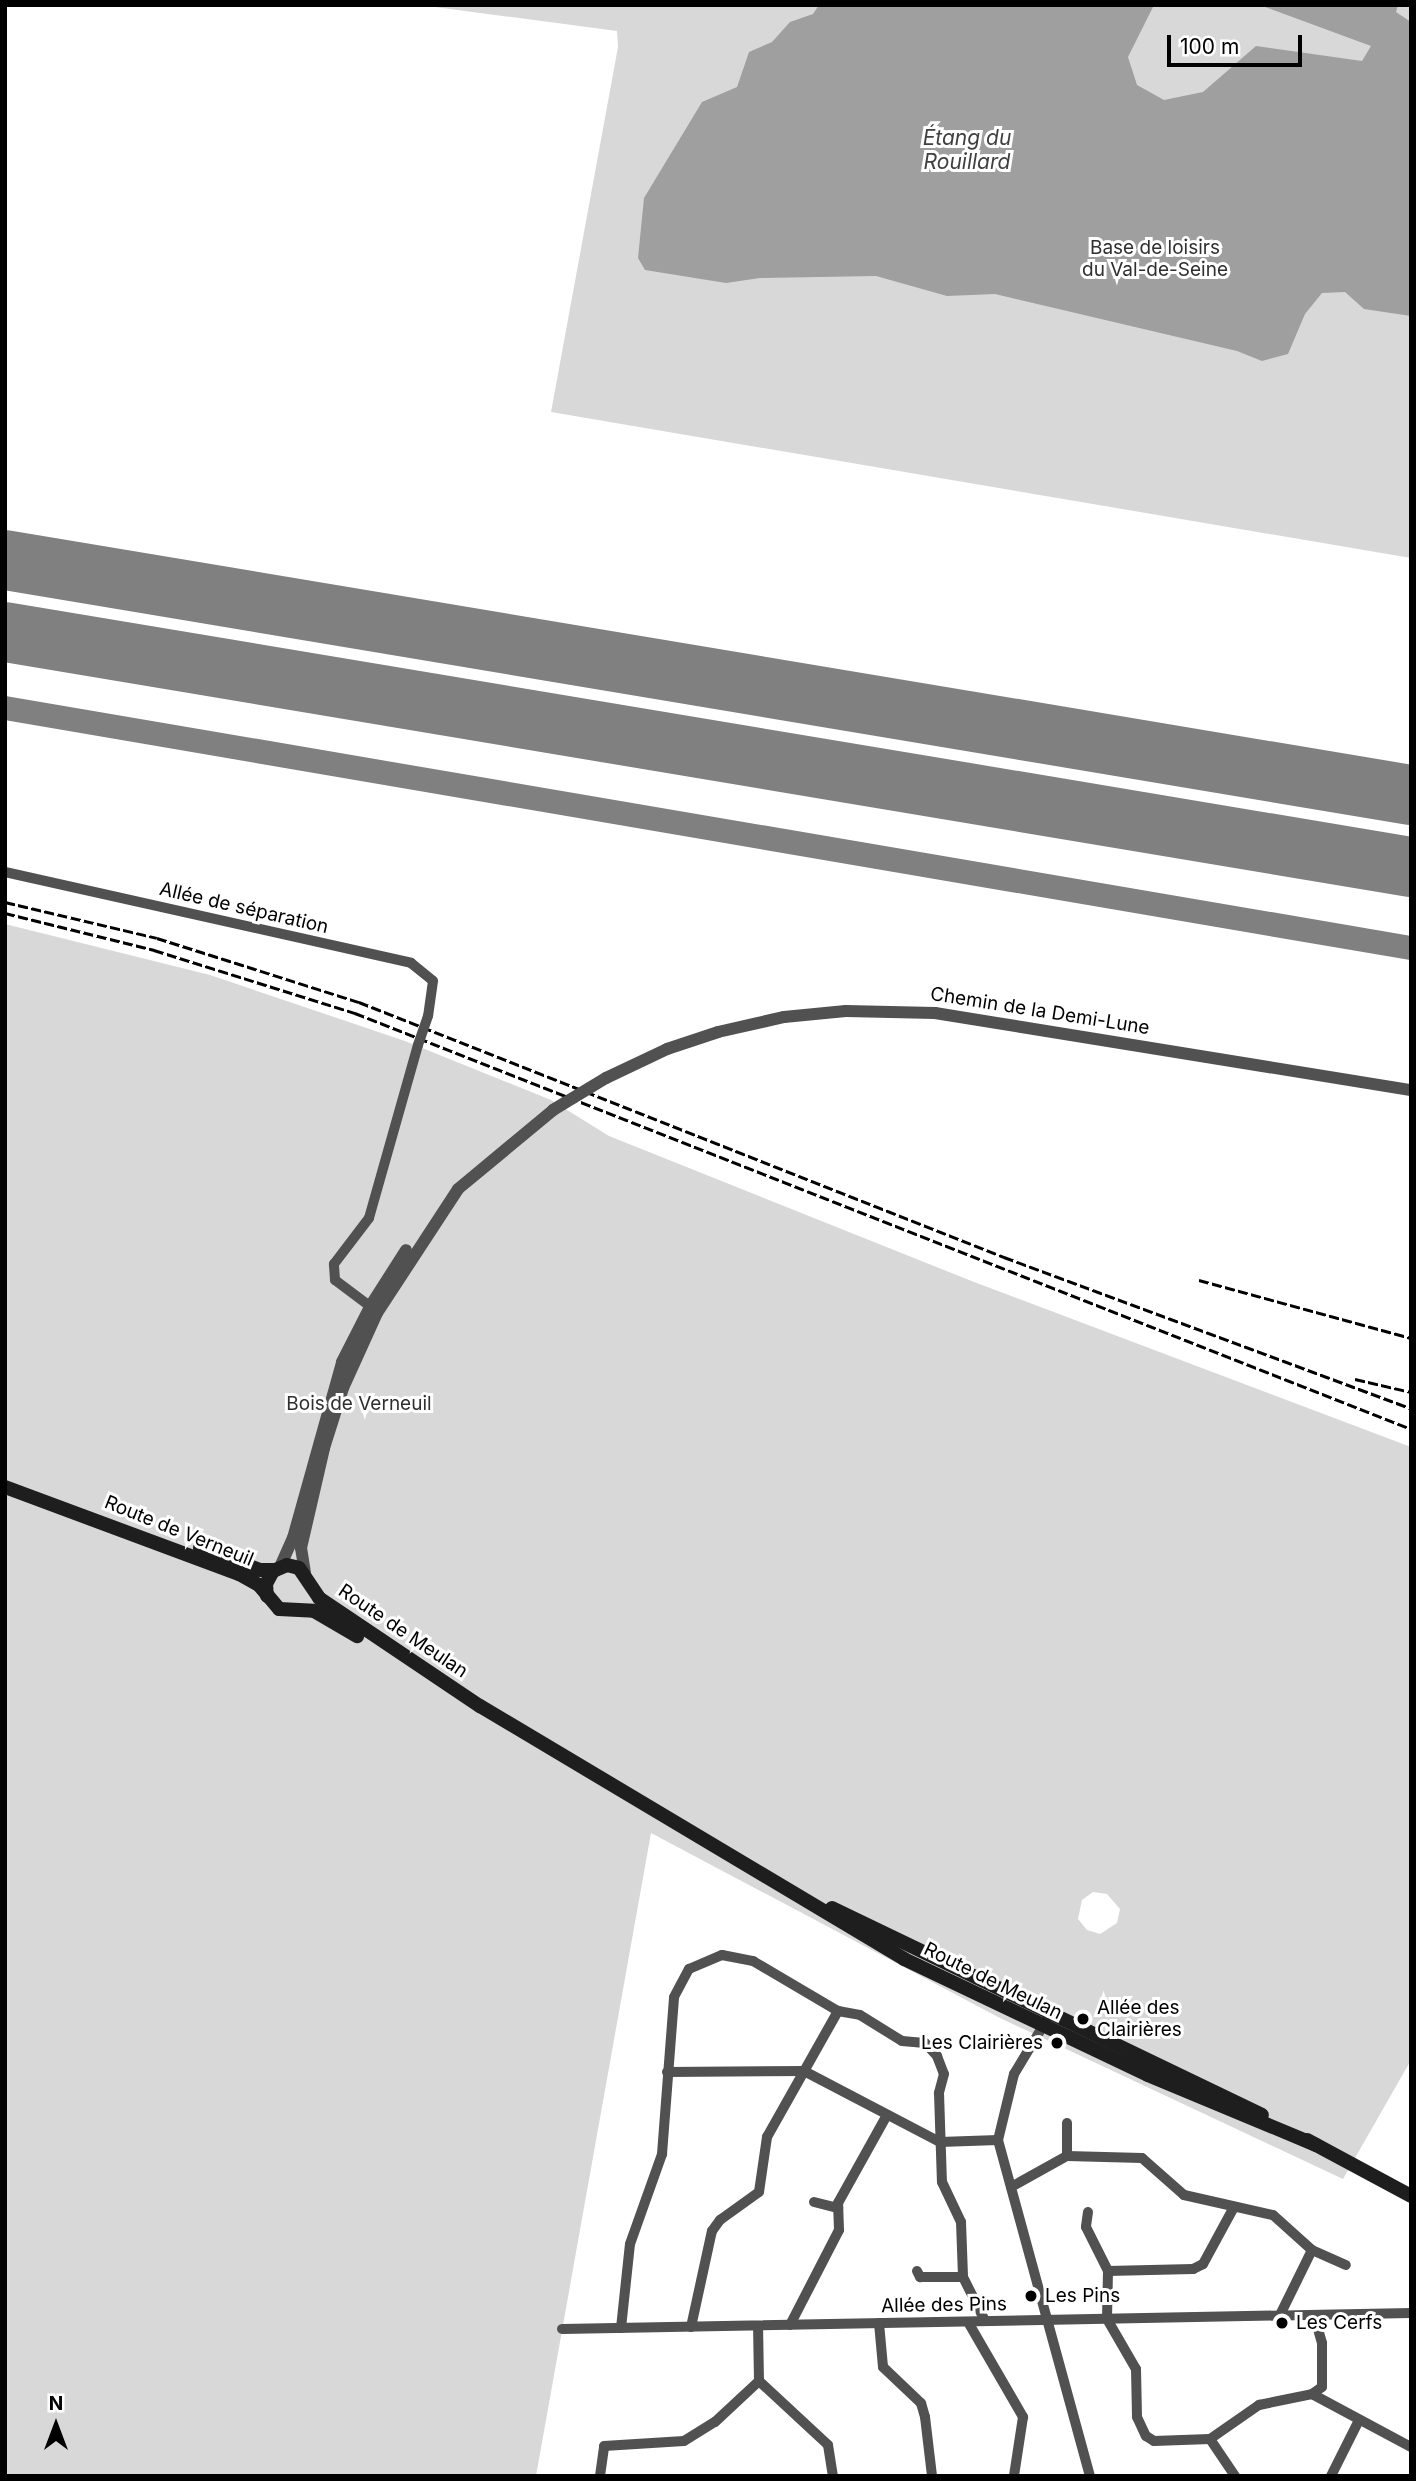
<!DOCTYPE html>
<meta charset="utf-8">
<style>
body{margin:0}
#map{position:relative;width:1416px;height:2481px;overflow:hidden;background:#fff;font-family:Inter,sans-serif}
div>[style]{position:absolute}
.green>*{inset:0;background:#d8d8d8}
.water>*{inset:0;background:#9f9f9f}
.taxiway>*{height:24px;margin:-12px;padding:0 12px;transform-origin:12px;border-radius:12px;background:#808080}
.runway>*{height:60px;margin:-30px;padding:0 30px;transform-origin:30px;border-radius:30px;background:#808080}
.minor>*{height:10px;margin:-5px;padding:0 5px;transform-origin:5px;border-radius:5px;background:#515151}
.tertiary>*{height:12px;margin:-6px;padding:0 6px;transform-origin:6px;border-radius:6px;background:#515151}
.secondary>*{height:14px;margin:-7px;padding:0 7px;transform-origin:7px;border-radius:7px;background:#1e1e1e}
.rail>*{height:2.5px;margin-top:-1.25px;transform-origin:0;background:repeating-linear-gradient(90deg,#000 0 10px,transparent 0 13.5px)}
.minor-bridge>*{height:10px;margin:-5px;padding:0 5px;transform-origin:5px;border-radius:5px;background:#515151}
.tertiary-bridge>*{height:12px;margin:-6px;padding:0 6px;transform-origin:6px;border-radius:6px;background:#515151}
.dots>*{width:19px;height:19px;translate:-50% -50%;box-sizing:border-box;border:4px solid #fff;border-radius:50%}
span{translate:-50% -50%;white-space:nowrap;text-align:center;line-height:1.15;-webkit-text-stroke:6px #fff;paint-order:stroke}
.park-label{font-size:19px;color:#2f2f2f}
.street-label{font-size:19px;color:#000}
.poi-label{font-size:19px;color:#000}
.left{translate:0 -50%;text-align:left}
.right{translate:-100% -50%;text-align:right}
.water-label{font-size:21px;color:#404040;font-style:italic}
.frame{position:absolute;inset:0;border:7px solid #000;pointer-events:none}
.north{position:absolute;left:21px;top:2390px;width:70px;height:70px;-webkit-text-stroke:5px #fff;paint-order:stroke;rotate:0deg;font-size:19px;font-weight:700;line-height:28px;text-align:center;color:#000}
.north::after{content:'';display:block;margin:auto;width:24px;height:32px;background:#000;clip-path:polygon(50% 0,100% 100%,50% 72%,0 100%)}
.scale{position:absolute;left:1167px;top:35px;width:135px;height:32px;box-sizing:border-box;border:4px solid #000;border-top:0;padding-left:9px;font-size:21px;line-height:24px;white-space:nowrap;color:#000;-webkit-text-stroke:5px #fff;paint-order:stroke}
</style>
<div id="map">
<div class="green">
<div style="clip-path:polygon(420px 5px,1411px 5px,1411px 558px,551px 412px,618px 47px,617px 31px)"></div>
<div style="clip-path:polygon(evenodd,5px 924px,210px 975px,405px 1041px,551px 1100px,609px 1136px,974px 1282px,1411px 1447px,1411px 2060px,1343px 2179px,998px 2017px,651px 1833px,536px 2476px,5px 2476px,5px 924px,1093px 1892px,1107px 1894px,1120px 1909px,1117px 1923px,1100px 1934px,1087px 1930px,1078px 1919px,1082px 1900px,1093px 1892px)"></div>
</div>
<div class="water">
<div style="clip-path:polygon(819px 5px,1154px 5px,1128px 57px,1137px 85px,1164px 100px,1203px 92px,1256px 46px,1362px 61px,1371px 46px,1260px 5px,1398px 5px,1396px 12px,1411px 22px,1411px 316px,1364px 309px,1345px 292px,1322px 293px,1305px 314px,1288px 354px,1262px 361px,1237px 351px,995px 294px,947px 296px,876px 276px,760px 278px,726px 283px,645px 270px,638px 258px,644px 198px,702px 102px,737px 87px,749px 52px,772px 42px,790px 22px,813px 14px)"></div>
</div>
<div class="taxiway">
<div style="left:5px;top:708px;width:1426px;rotate:9.69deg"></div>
</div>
<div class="runway">
<div style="left:5px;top:560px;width:1426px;rotate:9.49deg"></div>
<div style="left:5px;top:632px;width:1426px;rotate:9.49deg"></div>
</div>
<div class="minor">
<div style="left:5px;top:872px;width:416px;rotate:12.6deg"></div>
<div style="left:411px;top:963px;width:28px;rotate:39deg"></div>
<div style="left:433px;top:981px;width:35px;rotate:98deg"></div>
<div style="left:375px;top:1310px;width:50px;rotate:-143.1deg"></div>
<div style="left:335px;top:1280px;width:16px;rotate:-94deg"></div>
<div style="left:334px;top:1264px;width:58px;rotate:-52.7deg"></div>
<div style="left:369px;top:1218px;width:180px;rotate:-74.2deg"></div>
<div style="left:1046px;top:2021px;width:62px;rotate:121.1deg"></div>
<div style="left:1014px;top:2074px;width:68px;rotate:103.6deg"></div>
<div style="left:998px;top:2140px;width:348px;rotate:74.7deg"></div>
<div style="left:667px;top:2072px;width:137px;rotate:-0.4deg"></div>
<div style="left:804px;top:2071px;width:153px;rotate:27.6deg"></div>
<div style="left:940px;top:2142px;width:58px;rotate:-2deg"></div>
<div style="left:1067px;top:2123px;width:33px;rotate:90deg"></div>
<div style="left:1011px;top:2187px;width:64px;rotate:-29deg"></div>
<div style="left:1067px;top:2156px;width:75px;rotate:1.5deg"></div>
<div style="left:1142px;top:2158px;width:56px;rotate:41.4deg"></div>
<div style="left:1184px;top:2195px;width:91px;rotate:12.7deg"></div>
<div style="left:1273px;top:2215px;width:52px;rotate:41.9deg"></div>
<div style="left:1312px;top:2250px;width:37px;rotate:24deg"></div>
<div style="left:814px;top:2202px;width:25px;rotate:14deg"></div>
<div style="left:1234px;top:2207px;width:65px;rotate:118.5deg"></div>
<div style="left:1203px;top:2264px;width:11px;rotate:153deg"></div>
<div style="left:1193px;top:2269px;width:85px;rotate:178.7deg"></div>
<div style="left:1108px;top:2271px;width:48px;rotate:91.2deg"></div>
<div style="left:1107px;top:2319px;width:58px;rotate:59.9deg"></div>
<div style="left:1136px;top:2369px;width:48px;rotate:88.8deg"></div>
<div style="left:1137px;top:2417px;width:21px;rotate:65deg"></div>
<div style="left:1146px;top:2436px;width:9px;rotate:32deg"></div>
<div style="left:1154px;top:2441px;width:56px;rotate:-2deg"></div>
<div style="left:1210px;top:2439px;width:60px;rotate:-34.8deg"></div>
<div style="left:1259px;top:2405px;width:54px;rotate:-11.7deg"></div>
<div style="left:1312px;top:2394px;width:12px;rotate:-35deg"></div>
<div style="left:1322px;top:2387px;width:44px;rotate:-90deg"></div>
<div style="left:1322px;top:2343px;width:29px;rotate:-106deg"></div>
<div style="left:1088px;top:2212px;width:15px;rotate:98deg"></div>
<div style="left:1086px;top:2227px;width:49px;rotate:63.4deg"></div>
<div style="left:917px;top:2271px;width:7px;rotate:63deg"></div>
<div style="left:920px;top:2277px;width:43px"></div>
<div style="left:1280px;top:2315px;width:72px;rotate:-63.8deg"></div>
<div style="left:968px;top:2322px;width:110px;rotate:59.9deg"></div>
<div style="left:1023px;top:2417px;width:60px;rotate:98.7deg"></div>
<div style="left:879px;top:2323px;width:44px;rotate:84.8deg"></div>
<div style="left:883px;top:2367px;width:52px;rotate:43.5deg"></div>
<div style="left:921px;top:2403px;width:15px;rotate:74deg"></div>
<div style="left:925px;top:2417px;width:59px;rotate:83.2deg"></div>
<div style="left:790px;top:2325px;width:107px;rotate:-62.7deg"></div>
<div style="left:839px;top:2230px;width:27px;rotate:-92deg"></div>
<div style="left:838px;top:2203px;width:101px;rotate:-60.9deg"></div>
<div style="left:691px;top:2327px;width:98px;rotate:-77.7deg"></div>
<div style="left:712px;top:2231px;width:14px;rotate:-54deg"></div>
<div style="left:720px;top:2220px;width:48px;rotate:-35.7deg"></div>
<div style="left:759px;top:2192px;width:56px;rotate:-81.7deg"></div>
<div style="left:767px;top:2137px;width:145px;rotate:-60.6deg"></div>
<div style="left:621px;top:2328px;width:84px;rotate:-83.9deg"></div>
<div style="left:630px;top:2244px;width:96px;rotate:-70.4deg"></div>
<div style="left:662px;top:2154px;width:157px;rotate:-85.6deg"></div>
<div style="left:674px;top:1997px;width:32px;rotate:-62deg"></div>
<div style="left:689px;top:1969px;width:36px;rotate:-23deg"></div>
<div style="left:722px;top:1955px;width:32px;rotate:11deg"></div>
<div style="left:753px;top:1961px;width:99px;rotate:30.5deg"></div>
<div style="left:838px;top:2011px;width:22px;rotate:10deg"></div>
<div style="left:860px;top:2015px;width:49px;rotate:31.8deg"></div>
<div style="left:902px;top:2041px;width:23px;rotate:5deg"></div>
<div style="left:925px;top:2043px;width:18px;rotate:47deg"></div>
<div style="left:937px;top:2056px;width:19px;rotate:69deg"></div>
<div style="left:944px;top:2074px;width:20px;rotate:105deg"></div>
<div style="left:939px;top:2093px;width:89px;rotate:88.1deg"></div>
<div style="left:942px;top:2182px;width:44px;rotate:64.6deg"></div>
<div style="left:961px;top:2222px;width:55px;rotate:87.9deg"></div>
<div style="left:963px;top:2277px;width:49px;rotate:63.4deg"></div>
<div style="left:562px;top:2329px;width:849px;rotate:-1.08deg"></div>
<div style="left:759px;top:2381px;width:94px;rotate:42.8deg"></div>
<div style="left:828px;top:2445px;width:31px;rotate:81deg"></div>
<div style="left:1312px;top:2394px;width:112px;rotate:28.2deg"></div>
<div style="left:1210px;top:2439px;width:45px;rotate:56deg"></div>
<div style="left:600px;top:2476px;width:30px;rotate:-82deg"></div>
<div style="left:604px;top:2446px;width:80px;rotate:-3.6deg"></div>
<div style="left:684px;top:2441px;width:36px;rotate:-32deg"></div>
<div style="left:715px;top:2422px;width:60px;rotate:-43deg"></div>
<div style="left:759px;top:2381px;width:55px;rotate:-91deg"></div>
<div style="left:1331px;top:2476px;width:63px;rotate:-63.4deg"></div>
</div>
<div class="tertiary">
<div style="left:606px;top:1078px;width:68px;rotate:-25.4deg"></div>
<div style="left:667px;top:1049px;width:54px;rotate:-18.4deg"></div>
<div style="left:718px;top:1032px;width:68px;rotate:-12.8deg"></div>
<div style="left:784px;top:1017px;width:62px;rotate:-5.5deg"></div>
<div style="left:846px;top:1011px;width:89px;rotate:1.3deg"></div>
<div style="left:935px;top:1013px;width:482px;rotate:9.2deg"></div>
<div style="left:280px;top:1567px;width:32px;rotate:-66deg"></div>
<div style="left:293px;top:1538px;width:183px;rotate:-74.4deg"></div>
<div style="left:342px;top:1362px;width:64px;rotate:-63deg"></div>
<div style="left:371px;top:1305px;width:65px;rotate:-57.5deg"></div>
<div style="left:305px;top:1573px;width:25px;rotate:-99deg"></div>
<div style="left:301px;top:1548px;width:103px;rotate:-77deg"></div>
<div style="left:324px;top:1448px;width:63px;rotate:-72.4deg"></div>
<div style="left:343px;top:1388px;width:82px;rotate:-65.6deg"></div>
<div style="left:377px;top:1313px;width:148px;rotate:-56.8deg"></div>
<div style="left:458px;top:1189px;width:124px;rotate:-39.7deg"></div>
</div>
<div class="secondary">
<div style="left:5px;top:1487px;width:250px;rotate:20.4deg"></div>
<div style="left:239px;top:1574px;width:23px;rotate:29deg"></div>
<div style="left:259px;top:1585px;width:31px;rotate:50deg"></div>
<div style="left:279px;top:1609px;width:35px;rotate:3deg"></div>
<div style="left:314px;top:1611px;width:50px;rotate:30.2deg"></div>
<div style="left:200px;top:1548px;width:64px;rotate:20.1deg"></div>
<div style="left:260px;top:1570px;width:15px"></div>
<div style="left:267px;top:1596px;width:12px;rotate:-95deg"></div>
<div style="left:266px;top:1584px;width:15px;rotate:-62deg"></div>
<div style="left:273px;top:1571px;width:15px;rotate:-23deg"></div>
<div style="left:287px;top:1565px;width:12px;rotate:14deg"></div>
<div style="left:299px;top:1568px;width:36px;rotate:56deg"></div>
<div style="left:319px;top:1598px;width:194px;rotate:33.9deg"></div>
<div style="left:480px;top:1706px;width:494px;rotate:30.8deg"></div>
<div style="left:904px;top:1959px;width:270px;rotate:25.4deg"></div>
<div style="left:1148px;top:2075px;width:182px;rotate:22.6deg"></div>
<div style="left:832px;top:1908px;width:477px;rotate:25.7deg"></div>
<div style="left:1307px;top:2140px;width:118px;rotate:28.3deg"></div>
</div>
<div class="rail">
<div style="left:5px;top:902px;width:156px;rotate:13.3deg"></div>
<div style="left:157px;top:938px;width:212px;rotate:17.6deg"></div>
<div style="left:359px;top:1002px;width:694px;rotate:21.57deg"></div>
<div style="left:1004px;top:1257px;width:434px;rotate:20.4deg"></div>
<div style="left:5px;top:913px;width:154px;rotate:13.9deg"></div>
<div style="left:154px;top:950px;width:211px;rotate:17.4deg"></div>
<div style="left:355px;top:1013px;width:1135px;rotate:21.5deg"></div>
<div style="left:1199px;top:1280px;width:220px;rotate:15.3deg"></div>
<div style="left:1355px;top:1379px;width:57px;rotate:13.1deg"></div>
</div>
<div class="minor-bridge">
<div style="left:418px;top:1045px;width:31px;rotate:-71deg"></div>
</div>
<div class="tertiary-bridge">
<div style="left:553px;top:1110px;width:62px;rotate:-31.1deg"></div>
</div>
<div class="dots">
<div style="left:1083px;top:2019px;background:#000"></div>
<div style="left:1057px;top:2043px;background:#000"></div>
<div style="left:1031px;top:2296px;background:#000"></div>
<div style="left:1282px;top:2323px;background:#000"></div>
</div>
<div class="park-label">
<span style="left:1155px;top:259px">Base de loisirs<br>du Val-de-Seine</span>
<span style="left:359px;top:1404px">Bois de Verneuil</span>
</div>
<div class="street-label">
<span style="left:244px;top:908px;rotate:13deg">Allée de séparation</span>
<span style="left:1040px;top:1011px;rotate:9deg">Chemin de la Demi-Lune</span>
<span style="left:179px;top:1531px;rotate:22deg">Route de Verneuil</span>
<span style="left:403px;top:1631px;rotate:34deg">Route de Meulan</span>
<span style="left:993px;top:1981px;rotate:26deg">Route de Meulan</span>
<span style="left:944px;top:2305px;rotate:-1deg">Allée des Pins</span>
</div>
<div class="poi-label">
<span class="left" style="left:1097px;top:2019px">Allée des<br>Clairières</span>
<span class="right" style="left:1043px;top:2043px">Les Clairières</span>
<span class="left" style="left:1045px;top:2296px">Les Pins</span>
<span class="left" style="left:1296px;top:2323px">Les Cerfs</span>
</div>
<div class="water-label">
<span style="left:967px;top:150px">Étang du<br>Rouillard</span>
</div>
<div class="frame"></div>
<div class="north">N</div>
<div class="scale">100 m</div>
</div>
